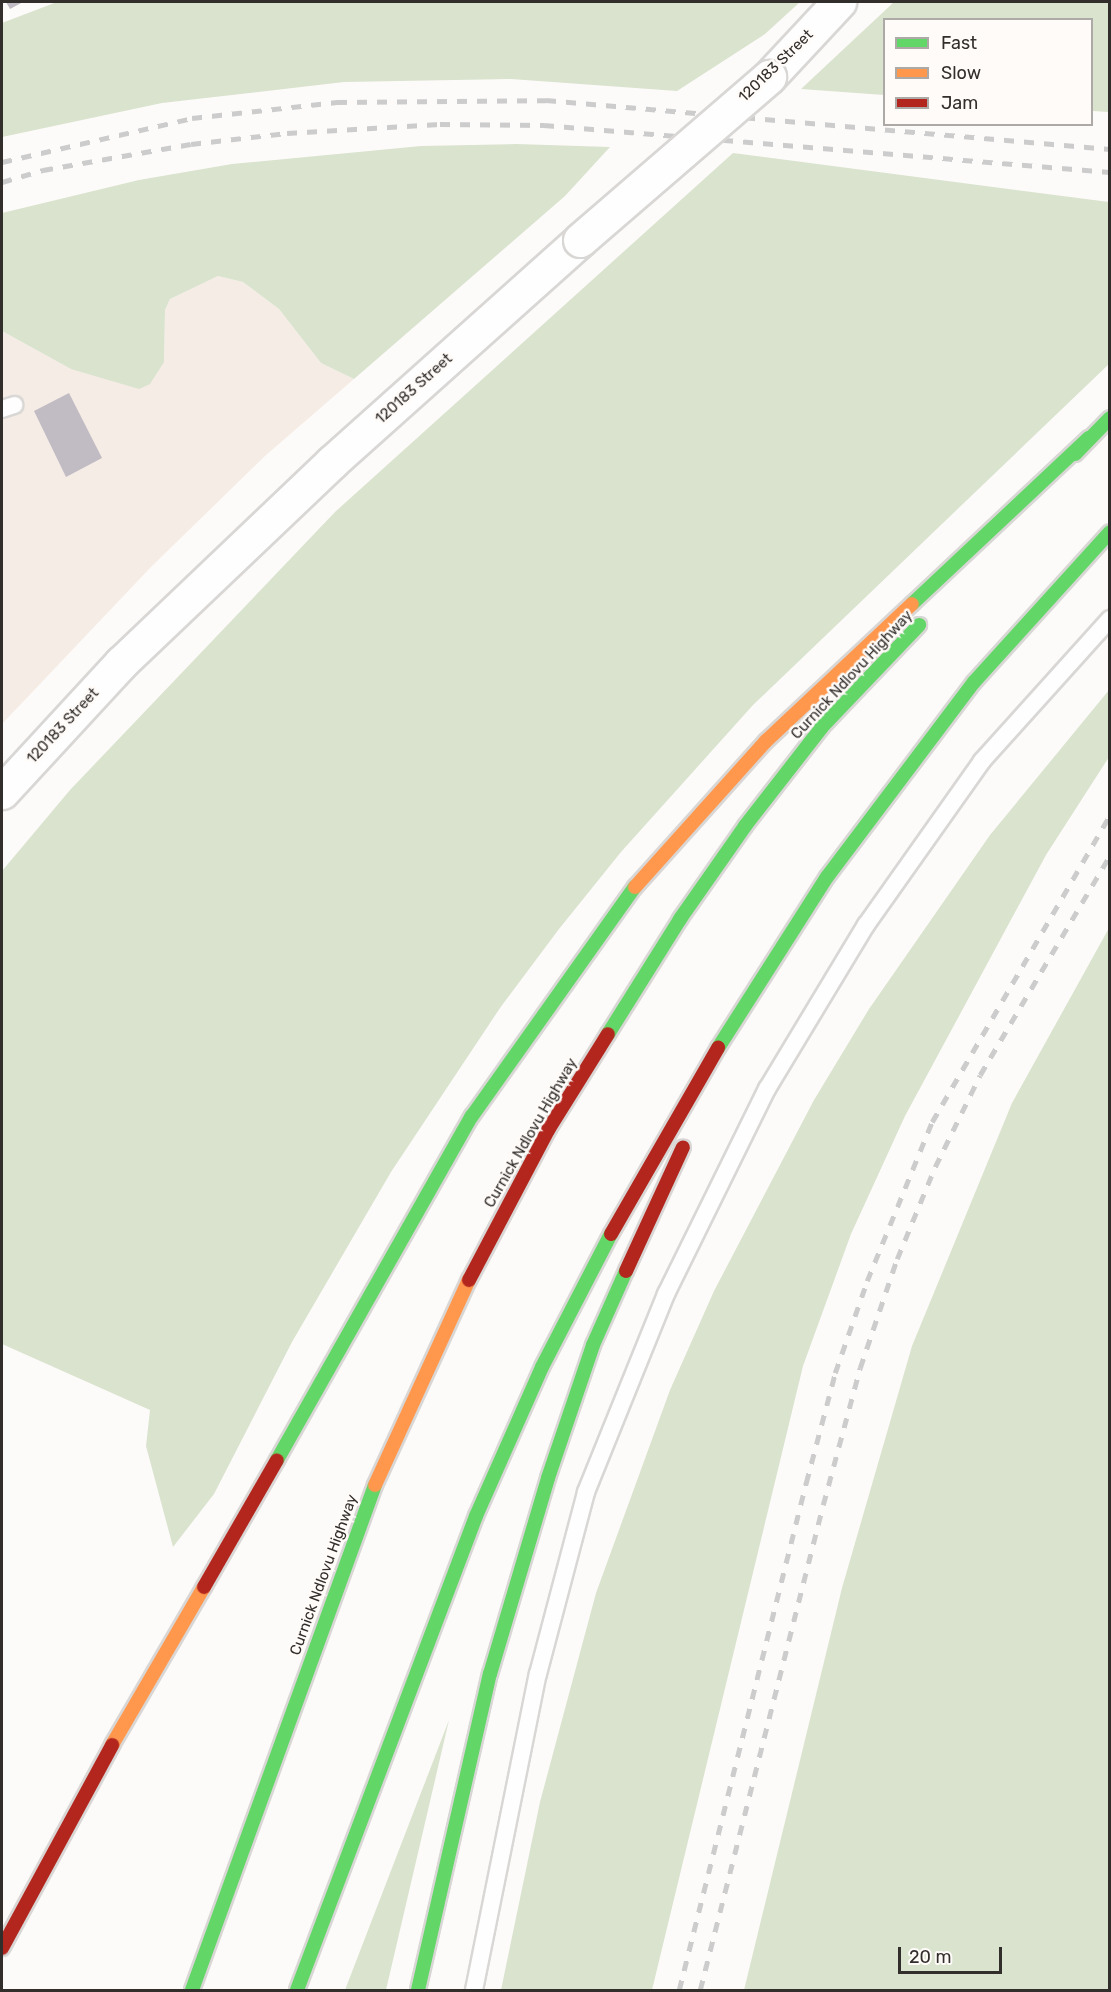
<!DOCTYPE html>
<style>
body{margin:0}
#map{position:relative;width:1111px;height:1992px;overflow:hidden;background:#fdfbf9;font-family:Rubik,sans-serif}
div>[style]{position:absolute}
.built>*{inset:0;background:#f5ece5}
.green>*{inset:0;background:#d9e3ce}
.building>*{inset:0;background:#c1bcc4}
.roads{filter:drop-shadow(2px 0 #d9d7d5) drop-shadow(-2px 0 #d9d7d5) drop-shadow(0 2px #d9d7d5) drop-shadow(0 -2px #d9d7d5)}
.lane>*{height:16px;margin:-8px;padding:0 8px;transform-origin:8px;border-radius:8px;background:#fffefe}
.street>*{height:33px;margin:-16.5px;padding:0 16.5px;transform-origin:16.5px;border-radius:16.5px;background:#fffefe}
.fast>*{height:14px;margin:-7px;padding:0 7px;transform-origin:7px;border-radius:7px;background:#63d668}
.slow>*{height:14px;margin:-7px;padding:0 7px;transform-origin:7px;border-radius:7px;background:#ff974d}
.jam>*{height:14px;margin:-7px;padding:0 7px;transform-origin:7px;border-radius:7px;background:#b3261e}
.rail>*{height:4.5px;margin-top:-2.25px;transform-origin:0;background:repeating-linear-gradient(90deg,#cdcccc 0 10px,transparent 0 20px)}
.bridges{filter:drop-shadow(2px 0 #d9d7d5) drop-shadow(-2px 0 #d9d7d5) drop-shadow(0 2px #d9d7d5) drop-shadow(0 -2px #d9d7d5)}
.street-bridge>*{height:33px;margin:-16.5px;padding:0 16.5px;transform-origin:16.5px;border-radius:16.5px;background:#fffefe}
span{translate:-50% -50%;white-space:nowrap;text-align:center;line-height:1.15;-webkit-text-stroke:5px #fefbf8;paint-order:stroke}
.street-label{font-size:15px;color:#312e2c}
.frame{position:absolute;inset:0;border:3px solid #312e2c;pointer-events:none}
.legend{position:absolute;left:883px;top:18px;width:210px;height:108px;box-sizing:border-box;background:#fefbf8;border:2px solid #aca9a6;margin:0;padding:8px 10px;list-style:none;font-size:18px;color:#312e2c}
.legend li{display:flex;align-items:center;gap:12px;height:30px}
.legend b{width:30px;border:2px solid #aca9a6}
.scale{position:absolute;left:898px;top:1947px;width:104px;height:27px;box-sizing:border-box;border:3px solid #312e2c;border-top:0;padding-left:8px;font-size:18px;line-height:21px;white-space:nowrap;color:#312e2c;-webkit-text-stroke:4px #fefbf8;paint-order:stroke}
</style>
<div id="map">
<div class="built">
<div style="clip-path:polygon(218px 276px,243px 282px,279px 309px,321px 363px,354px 379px,265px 456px,151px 567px,2px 724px,2px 331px,71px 369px,164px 362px,165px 310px,170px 299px)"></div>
</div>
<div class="green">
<div style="clip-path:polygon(57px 2px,800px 2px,765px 34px,677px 91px,511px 79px,344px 82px,162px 103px,2px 137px,2px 23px)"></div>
<div style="clip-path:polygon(894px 2px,1109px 2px,1109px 112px,1092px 111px,1092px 20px,884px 20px,884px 95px,801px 89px)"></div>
<div style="clip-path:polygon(516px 144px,610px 147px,565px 196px,354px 379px,321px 363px,279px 309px,243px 282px,218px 276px,170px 299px,165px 310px,164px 362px,150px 384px,139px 389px,71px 369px,2px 331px,2px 213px,139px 180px,232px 164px,421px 146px)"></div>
<div style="clip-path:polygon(733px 153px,1109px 202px,1109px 364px,753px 705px,621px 852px,559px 929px,500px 1008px,391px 1172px,292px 1342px,214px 1494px,173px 1547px,146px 1446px,150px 1410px,2px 1344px,2px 871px,70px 790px,335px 512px)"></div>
<div style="clip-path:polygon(1109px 690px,1109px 757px,1046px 855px,905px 1116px,851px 1234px,803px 1366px,652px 1990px,501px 1990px,540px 1802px,596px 1593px,670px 1390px,714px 1291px,814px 1100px,869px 1009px,990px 835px)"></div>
<div style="clip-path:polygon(1109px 928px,1109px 1990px,744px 1990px,842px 1588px,912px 1346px,1012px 1103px)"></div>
<div style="clip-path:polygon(449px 1720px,386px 1990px,345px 1990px)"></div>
</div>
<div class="building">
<div style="clip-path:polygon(6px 2px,23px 2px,10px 9px)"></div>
<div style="clip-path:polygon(69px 393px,102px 458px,66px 477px,34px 411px)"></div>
</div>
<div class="roads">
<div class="lane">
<div style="left:2px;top:409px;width:13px;rotate:-18deg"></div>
<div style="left:474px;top:1990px;width:322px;rotate:-78.6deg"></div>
<div style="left:538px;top:1674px;width:188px;rotate:-75.2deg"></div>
<div style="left:586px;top:1492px;width:214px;rotate:-68deg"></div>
<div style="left:666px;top:1294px;width:229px;rotate:-63.8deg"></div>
<div style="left:767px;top:1089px;width:192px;rotate:-58.9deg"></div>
<div style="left:866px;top:925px;width:201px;rotate:-54.7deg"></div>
<div style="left:982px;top:761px;width:191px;rotate:-48deg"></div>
</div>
<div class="street">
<div style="left:769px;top:77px;width:103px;rotate:-47deg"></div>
<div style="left:2px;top:792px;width:176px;rotate:-47.3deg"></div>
<div style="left:121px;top:663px;width:291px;rotate:-43.6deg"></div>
<div style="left:332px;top:462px;width:333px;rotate:-41.8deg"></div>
</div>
<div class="fast">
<div style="left:1075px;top:454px;width:50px;rotate:-45.8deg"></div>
<div style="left:912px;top:604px;width:243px;rotate:-43.2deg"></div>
<div style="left:608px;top:1034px;width:136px;rotate:-57.9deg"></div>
<div style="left:680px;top:919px;width:113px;rotate:-55deg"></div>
<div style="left:745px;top:826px;width:125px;rotate:-52.1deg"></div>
<div style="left:822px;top:727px;width:141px;rotate:-46.4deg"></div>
<div style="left:718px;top:1048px;width:203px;rotate:-57.5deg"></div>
<div style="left:827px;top:877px;width:244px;rotate:-53deg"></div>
<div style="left:974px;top:682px;width:202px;rotate:-47.8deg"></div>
<div style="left:277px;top:1460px;width:395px;rotate:-60.5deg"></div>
<div style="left:472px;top:1116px;width:281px;rotate:-54.6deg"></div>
<div style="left:192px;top:1990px;width:537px;rotate:-70.08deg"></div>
<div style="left:297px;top:1990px;width:507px;rotate:-69.31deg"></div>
<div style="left:476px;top:1516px;width:163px;rotate:-66.1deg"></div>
<div style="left:542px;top:1367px;width:150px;rotate:-62.6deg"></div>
<div style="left:418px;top:1990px;width:324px;rotate:-77.2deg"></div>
<div style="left:490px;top:1674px;width:204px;rotate:-73.5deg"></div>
<div style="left:548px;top:1478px;width:140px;rotate:-71.3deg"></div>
<div style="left:593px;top:1345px;width:81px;rotate:-66deg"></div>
</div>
<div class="slow">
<div style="left:635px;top:887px;width:196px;rotate:-48.1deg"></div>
<div style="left:766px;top:741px;width:200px;rotate:-43.2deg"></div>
<div style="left:375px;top:1485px;width:226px;rotate:-65.4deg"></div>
<div style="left:112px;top:1745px;width:183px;rotate:-59.8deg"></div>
</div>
<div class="jam">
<div style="left:611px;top:1234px;width:215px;rotate:-60.1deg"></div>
<div style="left:626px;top:1271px;width:136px;rotate:-65.3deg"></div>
<div style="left:469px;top:1280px;width:170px;rotate:-62.2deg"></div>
<div style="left:548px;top:1130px;width:113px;rotate:-58deg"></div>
<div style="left:204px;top:1587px;width:146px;rotate:-60.1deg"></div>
<div style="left:2px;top:1948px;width:231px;rotate:-61.5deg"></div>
</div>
</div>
<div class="rail">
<div style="left:2px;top:162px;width:195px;rotate:-13deg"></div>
<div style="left:192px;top:118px;width:146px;rotate:-6.3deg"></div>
<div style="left:337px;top:102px;width:209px;rotate:-0.5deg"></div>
<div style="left:546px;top:100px;width:566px;rotate:4.97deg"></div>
<div style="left:2px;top:182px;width:43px;rotate:-16.3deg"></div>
<div style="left:43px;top:170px;width:150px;rotate:-10deg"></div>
<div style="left:191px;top:144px;width:97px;rotate:-6.5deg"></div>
<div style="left:287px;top:133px;width:153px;rotate:-3.4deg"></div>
<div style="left:440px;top:124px;width:104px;rotate:0.6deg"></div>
<div style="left:544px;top:125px;width:568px;rotate:4.75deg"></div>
<div style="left:679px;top:1990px;width:523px;rotate:-75.94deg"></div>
<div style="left:806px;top:1483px;width:114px;rotate:-75.2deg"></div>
<div style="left:835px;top:1373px;width:97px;rotate:-70.8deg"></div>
<div style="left:867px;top:1281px;width:172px;rotate:-67.8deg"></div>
<div style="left:932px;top:1122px;width:355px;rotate:-59.9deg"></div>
<div style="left:700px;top:1990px;width:500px;rotate:-75.77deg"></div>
<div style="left:823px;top:1505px;width:142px;rotate:-74.9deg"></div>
<div style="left:860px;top:1368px;width:115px;rotate:-71.3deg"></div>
<div style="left:897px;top:1259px;width:100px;rotate:-67.6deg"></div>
<div style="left:935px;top:1167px;width:102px;rotate:-63.9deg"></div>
<div style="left:980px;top:1075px;width:256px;rotate:-59.4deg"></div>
</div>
<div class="bridges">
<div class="street-bridge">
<div style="left:580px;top:240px;width:250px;rotate:-40.8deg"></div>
</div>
</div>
<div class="street-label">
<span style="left:776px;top:66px;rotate:-44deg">120183 Street</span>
<span style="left:414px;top:389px;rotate:-42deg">120183 Street</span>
<span style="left:852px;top:675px;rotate:-47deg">Curnick Ndlovu Highway</span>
<span style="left:63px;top:726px;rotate:-47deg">120183 Street</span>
<span style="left:531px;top:1133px;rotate:-60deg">Curnick Ndlovu Highway</span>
<span style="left:324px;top:1575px;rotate:-70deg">Curnick Ndlovu Highway</span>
</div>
<div class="frame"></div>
<ul class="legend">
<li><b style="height:8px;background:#63d668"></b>Fast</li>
<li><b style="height:8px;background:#ff974d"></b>Slow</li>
<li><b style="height:8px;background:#b3261e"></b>Jam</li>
</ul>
<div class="scale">20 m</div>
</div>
